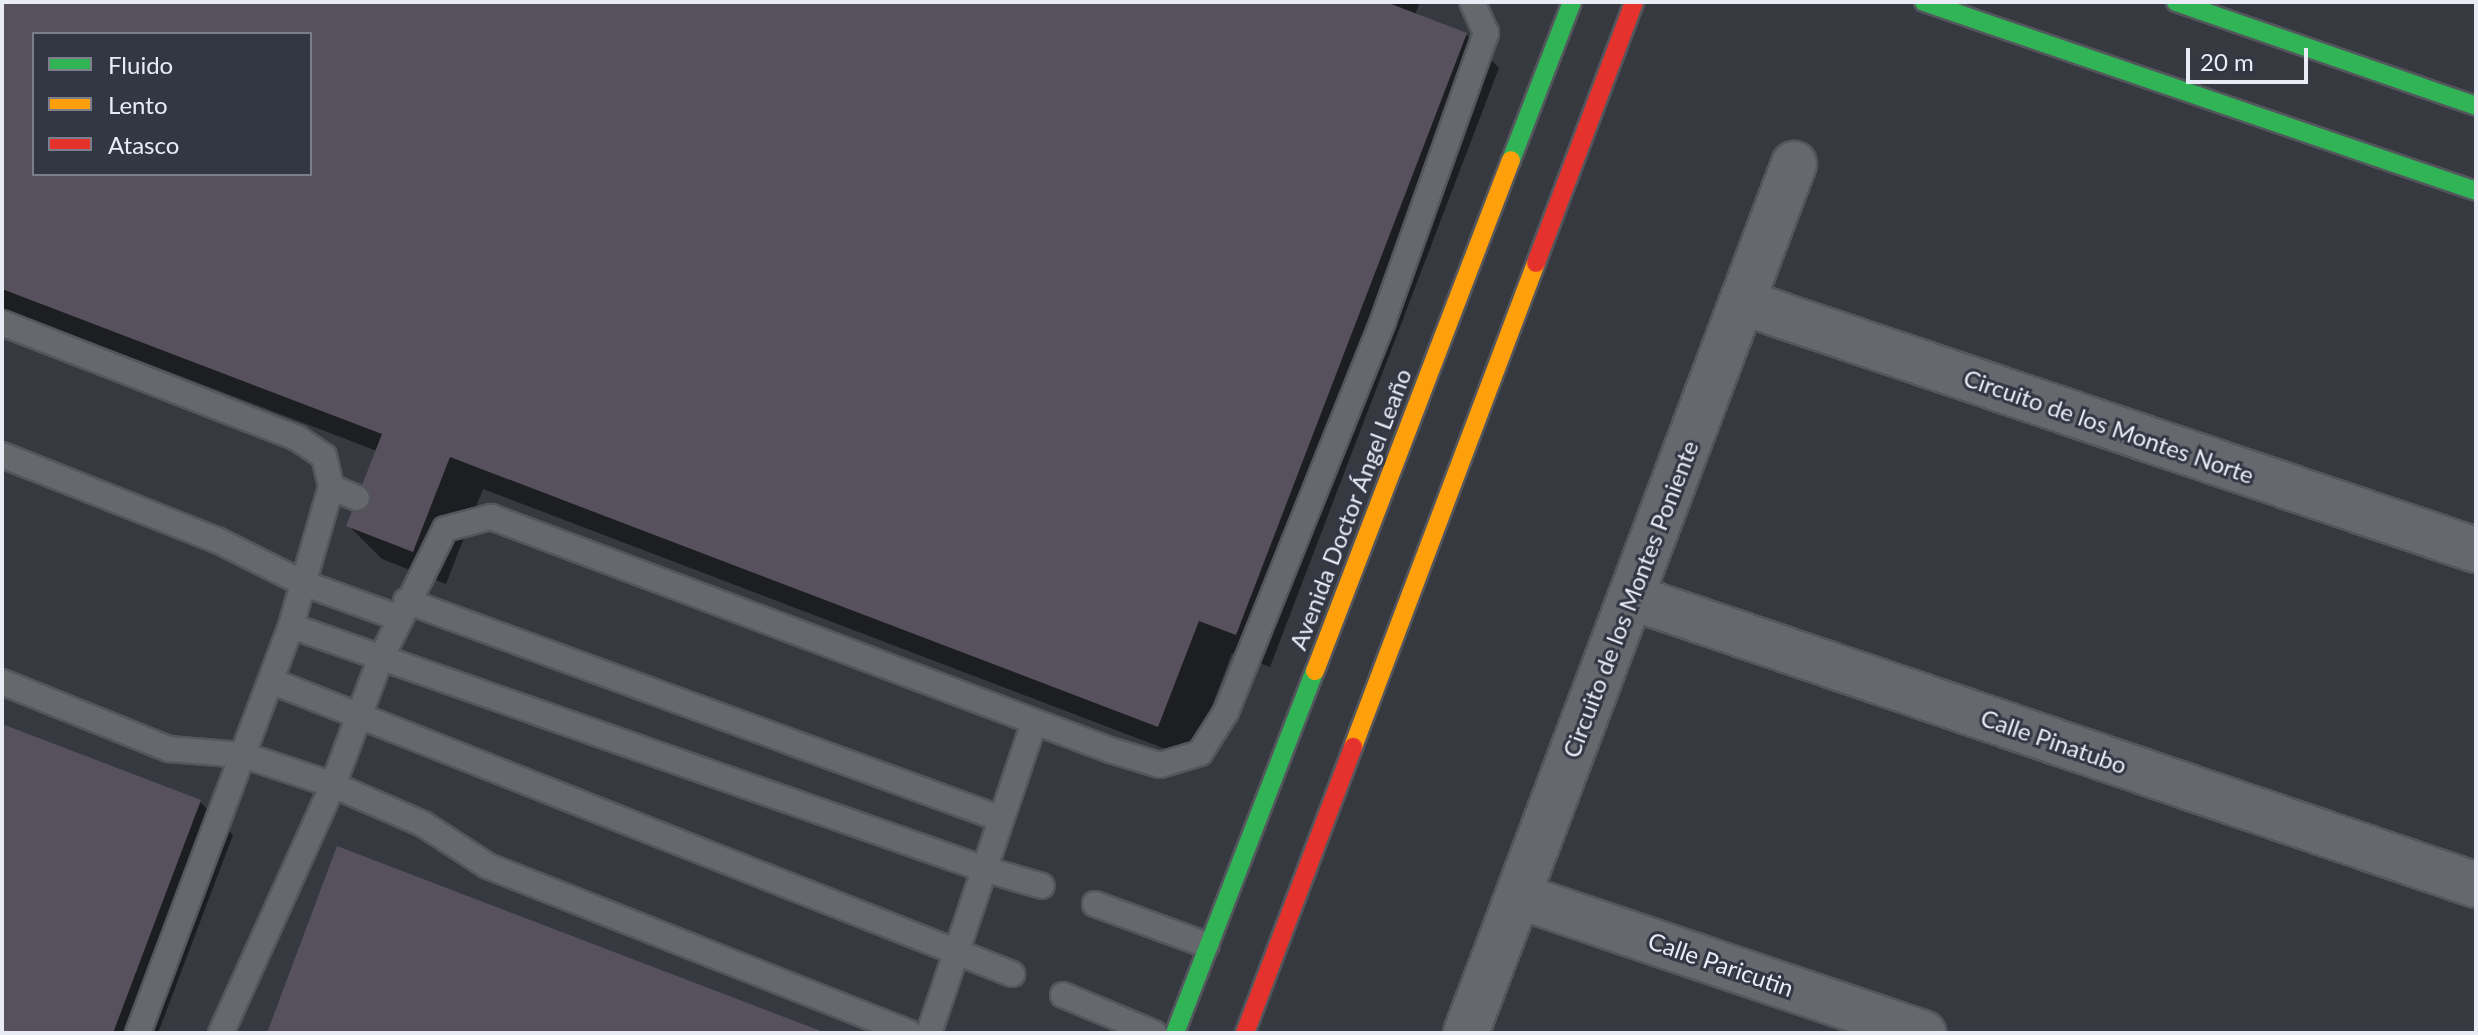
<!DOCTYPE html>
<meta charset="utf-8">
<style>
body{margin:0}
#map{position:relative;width:2478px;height:1035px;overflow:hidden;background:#373940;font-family:Lato,sans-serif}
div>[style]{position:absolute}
.shadow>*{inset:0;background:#0007}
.building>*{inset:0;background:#56515c}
.roads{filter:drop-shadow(2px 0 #54565d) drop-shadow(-2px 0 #54565d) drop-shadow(0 2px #54565d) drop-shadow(0 -2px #54565d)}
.lane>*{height:24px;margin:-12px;padding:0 12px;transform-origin:12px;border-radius:12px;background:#66686e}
.street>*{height:44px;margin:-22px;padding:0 22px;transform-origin:22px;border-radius:22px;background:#66686e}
.fast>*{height:18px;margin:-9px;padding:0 9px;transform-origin:9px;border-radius:9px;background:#30b455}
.slow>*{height:18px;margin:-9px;padding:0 9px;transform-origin:9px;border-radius:9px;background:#ff9f0a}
.jam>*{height:18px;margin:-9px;padding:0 9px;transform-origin:9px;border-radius:9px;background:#e5322d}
span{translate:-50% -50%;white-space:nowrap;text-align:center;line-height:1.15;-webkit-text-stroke:6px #333744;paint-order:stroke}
.street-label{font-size:24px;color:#eaecf5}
.frame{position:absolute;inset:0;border:4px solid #eaecf5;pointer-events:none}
.legend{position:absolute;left:32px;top:32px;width:280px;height:144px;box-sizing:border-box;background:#333744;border:2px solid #7c7f8b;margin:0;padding:10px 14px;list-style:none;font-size:24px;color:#eaecf5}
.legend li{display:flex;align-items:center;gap:16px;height:40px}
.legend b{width:40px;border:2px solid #7c7f8b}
.scale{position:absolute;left:2186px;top:48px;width:122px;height:36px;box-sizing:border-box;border:4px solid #eaecf5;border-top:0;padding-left:10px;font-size:24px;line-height:28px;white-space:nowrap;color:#eaecf5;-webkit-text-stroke:6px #333744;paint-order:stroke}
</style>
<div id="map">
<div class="shadow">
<div style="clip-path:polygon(evenodd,2px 2px,1420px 2px,1415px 15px,1466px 34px,1499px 68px,1270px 667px,1232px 653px,1192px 759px,483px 489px,446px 584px,382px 559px,349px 526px,377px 451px,2px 308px,2px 2px,34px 34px,310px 34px,310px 174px,34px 174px,34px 34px)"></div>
<div style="clip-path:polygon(2px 726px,200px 802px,233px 835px,158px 1033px,2px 1033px)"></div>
</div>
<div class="building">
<div style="clip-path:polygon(evenodd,2px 2px,1386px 2px,1467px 33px,1236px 635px,1199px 621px,1158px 727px,450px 457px,413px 552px,346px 526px,382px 434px,2px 289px,2px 2px,34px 34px,310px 34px,310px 174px,34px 174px,34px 34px)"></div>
<div style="clip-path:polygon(2px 724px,201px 800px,113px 1033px,2px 1033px)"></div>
<div style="clip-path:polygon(337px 846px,826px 1033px,267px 1033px)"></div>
</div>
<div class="roads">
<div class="lane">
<div style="left:2px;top:323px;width:317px;rotate:21.3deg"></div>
<div style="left:297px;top:438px;width:32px;rotate:34deg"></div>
<div style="left:324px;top:456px;width:32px;rotate:77deg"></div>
<div style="left:331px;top:487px;width:145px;rotate:106.1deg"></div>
<div style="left:291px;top:626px;width:435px;rotate:110.6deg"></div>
<div style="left:2px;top:455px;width:231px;rotate:21.6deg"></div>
<div style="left:217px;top:540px;width:96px;rotate:26.6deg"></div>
<div style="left:303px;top:583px;width:102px;rotate:20deg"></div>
<div style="left:331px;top:487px;width:28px;rotate:23deg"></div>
<div style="left:406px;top:601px;width:634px;rotate:20.12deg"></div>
<div style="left:291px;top:626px;width:734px;rotate:19.32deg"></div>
<div style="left:984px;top:869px;width:60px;rotate:16.3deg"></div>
<div style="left:271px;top:681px;width:797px;rotate:21.57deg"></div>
<div style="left:2px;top:682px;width:180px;rotate:21.9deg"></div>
<div style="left:169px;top:749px;width:74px;rotate:4.6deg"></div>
<div style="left:243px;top:755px;width:95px;rotate:18.4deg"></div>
<div style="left:333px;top:785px;width:98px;rotate:23.4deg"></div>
<div style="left:423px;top:824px;width:77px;rotate:32.9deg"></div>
<div style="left:488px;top:866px;width:453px;rotate:21.6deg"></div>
<div style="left:1095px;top:904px;width:119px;rotate:20.1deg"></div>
<div style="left:1063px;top:995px;width:99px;rotate:22.7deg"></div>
<div style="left:221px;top:1033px;width:272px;rotate:-65.7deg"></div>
<div style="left:333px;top:785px;width:134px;rotate:-69.4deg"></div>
<div style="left:380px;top:660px;width:146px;rotate:-63.6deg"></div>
<div style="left:445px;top:529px;width:48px;rotate:-14.6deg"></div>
<div style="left:491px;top:517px;width:661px;rotate:20.63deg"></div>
<div style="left:1110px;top:750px;width:52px;rotate:16.7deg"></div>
<div style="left:1160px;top:765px;width:42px;rotate:-16.7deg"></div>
<div style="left:1200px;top:753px;width:49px;rotate:-57.6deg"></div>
<div style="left:1226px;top:712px;width:421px;rotate:-68.1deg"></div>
<div style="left:1383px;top:321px;width:306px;rotate:-70.3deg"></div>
<div style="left:1486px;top:33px;width:34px;rotate:-114deg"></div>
<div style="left:929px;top:1033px;width:327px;rotate:-71.3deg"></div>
</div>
<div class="street">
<div style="left:1742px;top:302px;width:775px;rotate:18.67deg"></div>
<div style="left:1631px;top:597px;width:893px;rotate:18.82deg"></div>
<div style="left:1518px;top:896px;width:428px;rotate:18.7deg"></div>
<div style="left:1466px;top:1033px;width:929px;rotate:-69.32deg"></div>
</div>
<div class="fast">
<div style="left:1924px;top:2px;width:583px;rotate:18.9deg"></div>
<div style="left:2176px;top:2px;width:318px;rotate:19.1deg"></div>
<div style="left:1511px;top:160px;width:169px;rotate:-68.9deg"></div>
<div style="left:1175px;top:1033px;width:388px;rotate:-68.9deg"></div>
</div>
<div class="slow">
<div style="left:1315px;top:671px;width:547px;rotate:-69.02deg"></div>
<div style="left:1353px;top:747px;width:517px;rotate:-69.29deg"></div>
</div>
<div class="jam">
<div style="left:1536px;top:263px;width:279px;rotate:-69.4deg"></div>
<div style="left:1245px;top:1033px;width:306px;rotate:-69.3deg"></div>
</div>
</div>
<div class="street-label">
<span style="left:2109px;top:426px;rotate:19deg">Circuito de los Montes Norte</span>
<span style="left:1350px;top:509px;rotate:-69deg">Avenida Doctor Ángel Leaño</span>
<span style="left:1630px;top:599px;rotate:-69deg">Circuito de los Montes Poniente</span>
<span style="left:2054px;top:741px;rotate:19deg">Calle Pinatubo</span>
<span style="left:1721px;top:964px;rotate:19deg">Calle Paricutin</span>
</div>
<div class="frame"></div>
<ul class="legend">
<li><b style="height:10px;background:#30b455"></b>Fluido</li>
<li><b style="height:10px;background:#ff9f0a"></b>Lento</li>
<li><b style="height:10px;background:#e5322d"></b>Atasco</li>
</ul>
<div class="scale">20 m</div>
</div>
